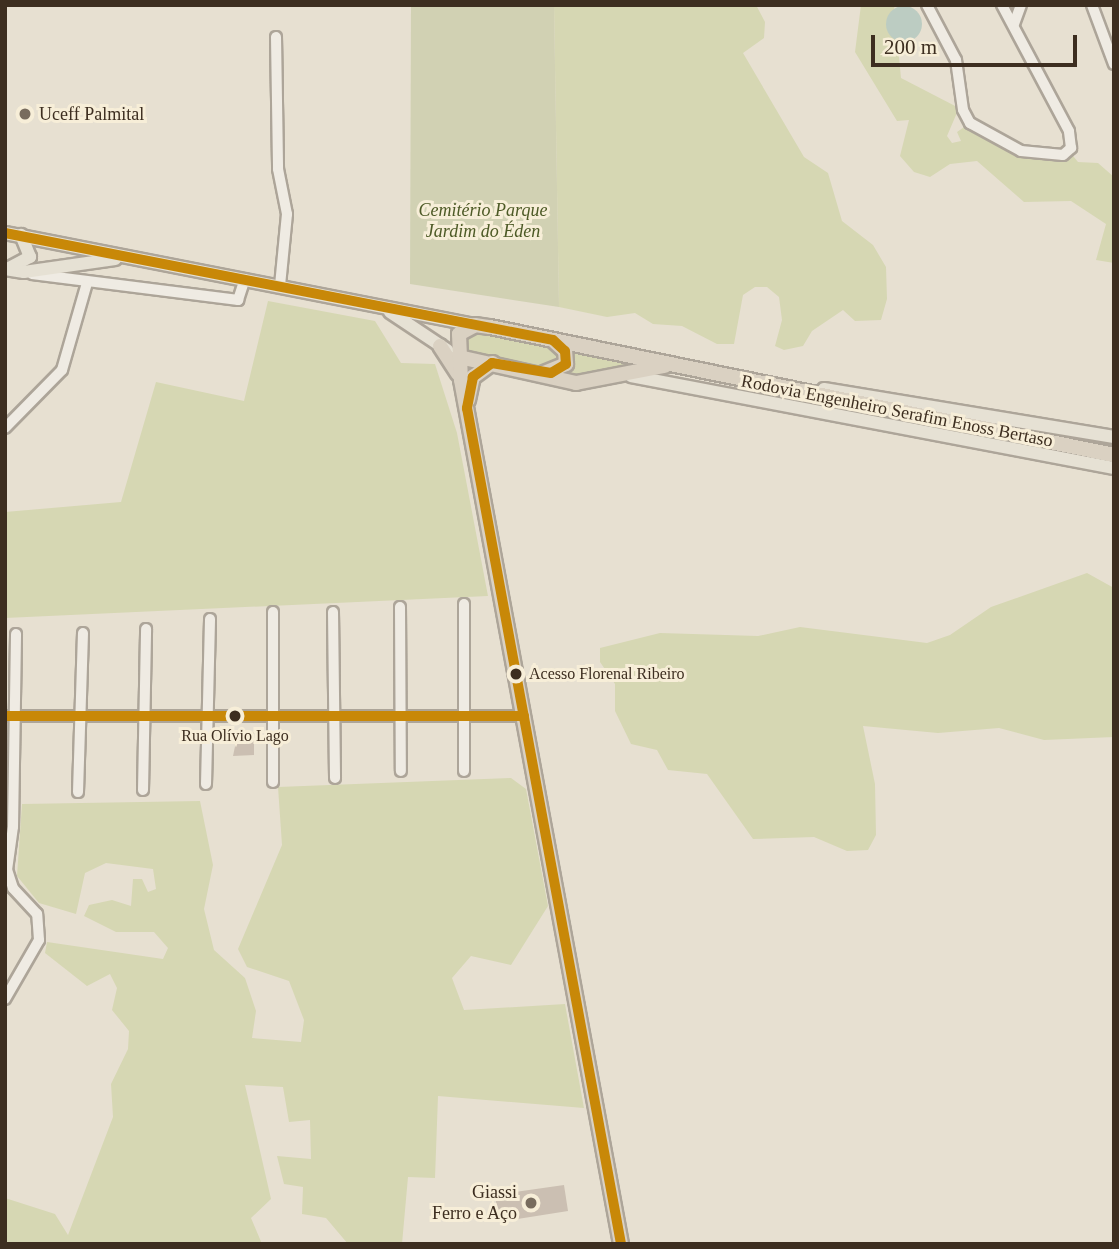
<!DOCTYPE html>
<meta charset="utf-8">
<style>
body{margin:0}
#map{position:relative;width:1119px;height:1249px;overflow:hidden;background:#e7e0d1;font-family:Georgia,serif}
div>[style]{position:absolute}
.green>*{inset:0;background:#d6d7b3}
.cemetery>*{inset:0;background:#d1d1b3}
.water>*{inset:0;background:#bcccc2}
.round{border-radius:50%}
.building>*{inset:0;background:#cbbfb2}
.roads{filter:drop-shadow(2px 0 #ada599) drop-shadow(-2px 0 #ada599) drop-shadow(0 2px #ada599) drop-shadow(0 -2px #ada599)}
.minor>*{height:10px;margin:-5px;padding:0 5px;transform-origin:5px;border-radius:5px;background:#efebe3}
.major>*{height:12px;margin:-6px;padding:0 6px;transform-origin:6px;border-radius:6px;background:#e6e1d4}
.highway>*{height:14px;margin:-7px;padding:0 7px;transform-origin:7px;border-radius:7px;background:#dad1c2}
.bus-1>*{height:10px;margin:-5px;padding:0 5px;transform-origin:5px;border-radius:5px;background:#c88808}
.dots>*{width:19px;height:19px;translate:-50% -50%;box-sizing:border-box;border:4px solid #f7eed8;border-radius:50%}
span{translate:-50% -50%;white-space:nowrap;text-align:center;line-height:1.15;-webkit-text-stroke:6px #f7eed8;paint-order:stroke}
.bus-label{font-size:16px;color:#3d2e20}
.left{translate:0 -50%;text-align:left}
.poi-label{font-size:18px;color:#3d2e20}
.right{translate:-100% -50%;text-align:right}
.park-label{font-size:18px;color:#4d5a26;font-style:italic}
.street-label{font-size:18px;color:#3d2e20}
.frame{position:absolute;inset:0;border:7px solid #3d2e20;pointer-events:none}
.scale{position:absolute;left:871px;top:35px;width:206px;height:32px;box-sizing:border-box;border:4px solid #3d2e20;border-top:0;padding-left:9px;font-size:21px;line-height:24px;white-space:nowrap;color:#3d2e20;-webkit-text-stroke:5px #f7eed8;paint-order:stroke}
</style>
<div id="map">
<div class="green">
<div style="clip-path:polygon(554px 5px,756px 5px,765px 22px,764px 38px,743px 53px,804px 157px,828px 173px,842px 221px,873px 245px,886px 267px,887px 299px,881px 320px,855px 321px,843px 310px,812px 331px,803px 346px,784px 350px,775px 346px,782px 320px,779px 297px,767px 287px,755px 287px,743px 295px,734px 344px,717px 344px,682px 326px,653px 324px,635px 313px,607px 317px,559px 307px)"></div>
<div style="clip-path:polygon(861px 5px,894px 5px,901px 78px,959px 108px,947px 136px,952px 143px,961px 141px,957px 132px,970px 123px,1021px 151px,1069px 151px,1078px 162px,1098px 163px,1114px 177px,1114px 263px,1096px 260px,1106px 224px,1071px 201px,1024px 202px,977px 161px,950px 164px,930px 177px,914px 172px,900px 156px,909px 120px,897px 121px,855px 52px)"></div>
<div style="clip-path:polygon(268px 301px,375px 321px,401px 363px,435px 364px,457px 433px,488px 596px,5px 618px,5px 512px,121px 502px,156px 382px,244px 401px)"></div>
<div style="clip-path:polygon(474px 330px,555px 346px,561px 358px,544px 370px,466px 352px,463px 339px)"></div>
<div style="clip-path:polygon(571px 349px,644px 363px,605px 377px,561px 378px)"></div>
<div style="clip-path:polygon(1087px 573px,1114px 588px,1114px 737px,1044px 740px,999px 728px,938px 733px,863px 726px,875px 784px,876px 835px,868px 850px,847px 851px,814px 837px,753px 839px,707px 774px,668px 770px,657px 750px,631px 744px,615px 711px,615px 684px,600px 662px,600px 648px,660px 633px,758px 636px,800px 627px,927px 643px,950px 635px,991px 607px)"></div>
<div style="clip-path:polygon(511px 778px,526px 789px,548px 906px,511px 965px,471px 956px,452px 978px,464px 1010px,565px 1004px,584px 1108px,438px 1096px,435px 1178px,408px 1177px,402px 1244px,348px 1244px,326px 1218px,302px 1214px,303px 1187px,284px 1184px,277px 1156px,311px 1159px,310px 1120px,289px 1122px,283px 1087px,245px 1085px,271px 1199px,251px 1218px,262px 1244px,5px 1244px,5px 1198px,55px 1214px,68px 1235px,113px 1117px,111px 1084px,128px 1049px,129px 1031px,112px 1010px,117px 988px,110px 974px,87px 986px,45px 953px,47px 942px,163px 959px,168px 948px,154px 932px,116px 932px,84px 916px,89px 905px,112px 900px,131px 906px,133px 879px,142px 879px,148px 892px,156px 889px,153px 869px,106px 863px,85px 873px,76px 914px,39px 903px,17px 876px,22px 804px,200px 801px,213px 865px,204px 909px,214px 950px,245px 978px,256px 1011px,252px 1038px,301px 1042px,304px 1020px,289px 981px,247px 967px,238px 949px,282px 845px,278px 787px)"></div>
</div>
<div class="cemetery">
<div style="clip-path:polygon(411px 5px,554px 5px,559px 307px,410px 284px)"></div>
</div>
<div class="water">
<div class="round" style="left:886px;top:6px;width:36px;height:36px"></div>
</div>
<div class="building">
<div style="clip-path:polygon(238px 732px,254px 732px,254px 755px,233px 756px)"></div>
<div style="clip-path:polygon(564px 1185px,568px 1211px,499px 1222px,495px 1195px)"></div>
</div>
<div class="roads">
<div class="minor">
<div style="left:927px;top:5px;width:62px;rotate:62.2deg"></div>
<div style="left:956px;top:60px;width:50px;rotate:82deg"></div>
<div style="left:963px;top:110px;width:15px;rotate:62deg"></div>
<div style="left:970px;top:123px;width:58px;rotate:28.8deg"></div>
<div style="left:1021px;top:151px;width:42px;rotate:5.4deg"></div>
<div style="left:1063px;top:155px;width:11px;rotate:-41deg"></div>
<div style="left:1071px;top:148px;width:17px;rotate:-97deg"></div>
<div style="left:1069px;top:131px;width:143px;rotate:-118deg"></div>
<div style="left:1092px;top:5px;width:63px;rotate:69.6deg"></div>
<div style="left:1014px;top:24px;width:20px;rotate:-70deg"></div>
<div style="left:276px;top:37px;width:132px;rotate:89.1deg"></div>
<div style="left:278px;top:169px;width:46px;rotate:78.7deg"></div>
<div style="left:287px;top:214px;width:72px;rotate:95.6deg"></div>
<div style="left:32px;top:274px;width:208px;rotate:7.2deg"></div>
<div style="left:238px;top:300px;width:22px;rotate:-72deg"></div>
<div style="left:5px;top:428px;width:81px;rotate:-45.5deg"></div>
<div style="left:62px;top:370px;width:91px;rotate:-74deg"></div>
<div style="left:464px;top:604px;width:167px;rotate:90deg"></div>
<div style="left:400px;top:607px;width:164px;rotate:89.7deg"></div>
<div style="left:273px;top:612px;width:170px;rotate:90deg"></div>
<div style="left:333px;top:612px;width:166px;rotate:89.3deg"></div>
<div style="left:5px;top:716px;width:519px"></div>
<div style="left:206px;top:784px;width:165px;rotate:-88.6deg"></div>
<div style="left:143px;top:790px;width:161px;rotate:-88.9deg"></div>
<div style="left:78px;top:792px;width:159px;rotate:-88.2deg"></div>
<div style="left:5px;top:999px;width:68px;rotate:-60deg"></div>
<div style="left:39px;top:940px;width:26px;rotate:-94deg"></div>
<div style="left:37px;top:914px;width:35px;rotate:-133deg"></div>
<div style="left:13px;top:888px;width:19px;rotate:-108deg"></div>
<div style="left:7px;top:870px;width:43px;rotate:-82.1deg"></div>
<div style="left:13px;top:827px;width:193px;rotate:-89.1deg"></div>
</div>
<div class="major">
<div style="left:5px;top:233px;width:479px;rotate:11.1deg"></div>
<div style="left:9px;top:268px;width:24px;rotate:-28deg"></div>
<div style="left:30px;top:257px;width:24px;rotate:-112deg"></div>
<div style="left:5px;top:269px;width:19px;rotate:9deg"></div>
<div style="left:24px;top:272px;width:92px;rotate:-8.1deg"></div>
<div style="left:390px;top:312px;width:69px;rotate:33.7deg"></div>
<div style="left:631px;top:376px;width:492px;rotate:10.8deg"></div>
<div style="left:824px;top:389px;width:294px;rotate:9.4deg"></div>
</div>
<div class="highway">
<div style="left:440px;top:346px;width:33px;rotate:57deg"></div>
<div style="left:459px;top:357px;width:120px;rotate:12.5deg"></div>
<div style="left:576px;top:383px;width:90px;rotate:-10.9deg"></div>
<div style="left:544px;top:373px;width:24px;rotate:-22deg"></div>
<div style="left:566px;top:364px;width:13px;rotate:-94deg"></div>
<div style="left:565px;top:351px;width:15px;rotate:-138deg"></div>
<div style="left:468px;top:400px;width:24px;rotate:-78deg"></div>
<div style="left:473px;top:377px;width:24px;rotate:-36deg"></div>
<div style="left:621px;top:1244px;width:879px;rotate:-100.49deg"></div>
<div style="left:461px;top:380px;width:46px;rotate:-92.5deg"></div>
<div style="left:459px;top:334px;width:18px;rotate:-29deg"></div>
<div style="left:475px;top:325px;width:15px;rotate:8deg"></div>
<div style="left:490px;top:327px;width:637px;rotate:11.59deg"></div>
</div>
</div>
<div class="bus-1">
<div style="left:5px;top:233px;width:558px;rotate:11.05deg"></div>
<div style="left:553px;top:340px;width:16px;rotate:43deg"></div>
<div style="left:565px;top:351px;width:13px;rotate:86deg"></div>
<div style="left:566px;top:364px;width:17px;rotate:149deg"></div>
<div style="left:551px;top:373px;width:60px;rotate:-170.4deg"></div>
<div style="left:492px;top:363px;width:24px;rotate:144deg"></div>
<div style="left:473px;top:377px;width:32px;rotate:101deg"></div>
<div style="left:467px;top:408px;width:850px;rotate:79.56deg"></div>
<div style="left:5px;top:716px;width:519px"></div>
</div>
<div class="dots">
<div style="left:25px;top:114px;background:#786c5e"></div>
<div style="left:516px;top:674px;background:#3d2e20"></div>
<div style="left:235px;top:716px;background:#3d2e20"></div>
<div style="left:531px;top:1203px;background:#786c5e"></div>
</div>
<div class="bus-label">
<span class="left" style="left:529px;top:674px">Acesso Florenal Ribeiro</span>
<span style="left:235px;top:736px">Rua Olívio Lago</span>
</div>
<div class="poi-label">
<span class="left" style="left:39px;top:114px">Uceff Palmital</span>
<span class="right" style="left:517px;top:1203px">Giassi<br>Ferro e Aço</span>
</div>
<div class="park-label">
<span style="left:483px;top:221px">Cemitério Parque<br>Jardim do Éden</span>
</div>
<div class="street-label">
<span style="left:897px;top:411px;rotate:11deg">Rodovia Engenheiro Serafim Enoss Bertaso</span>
</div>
<div class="frame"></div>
<div class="scale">200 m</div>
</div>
